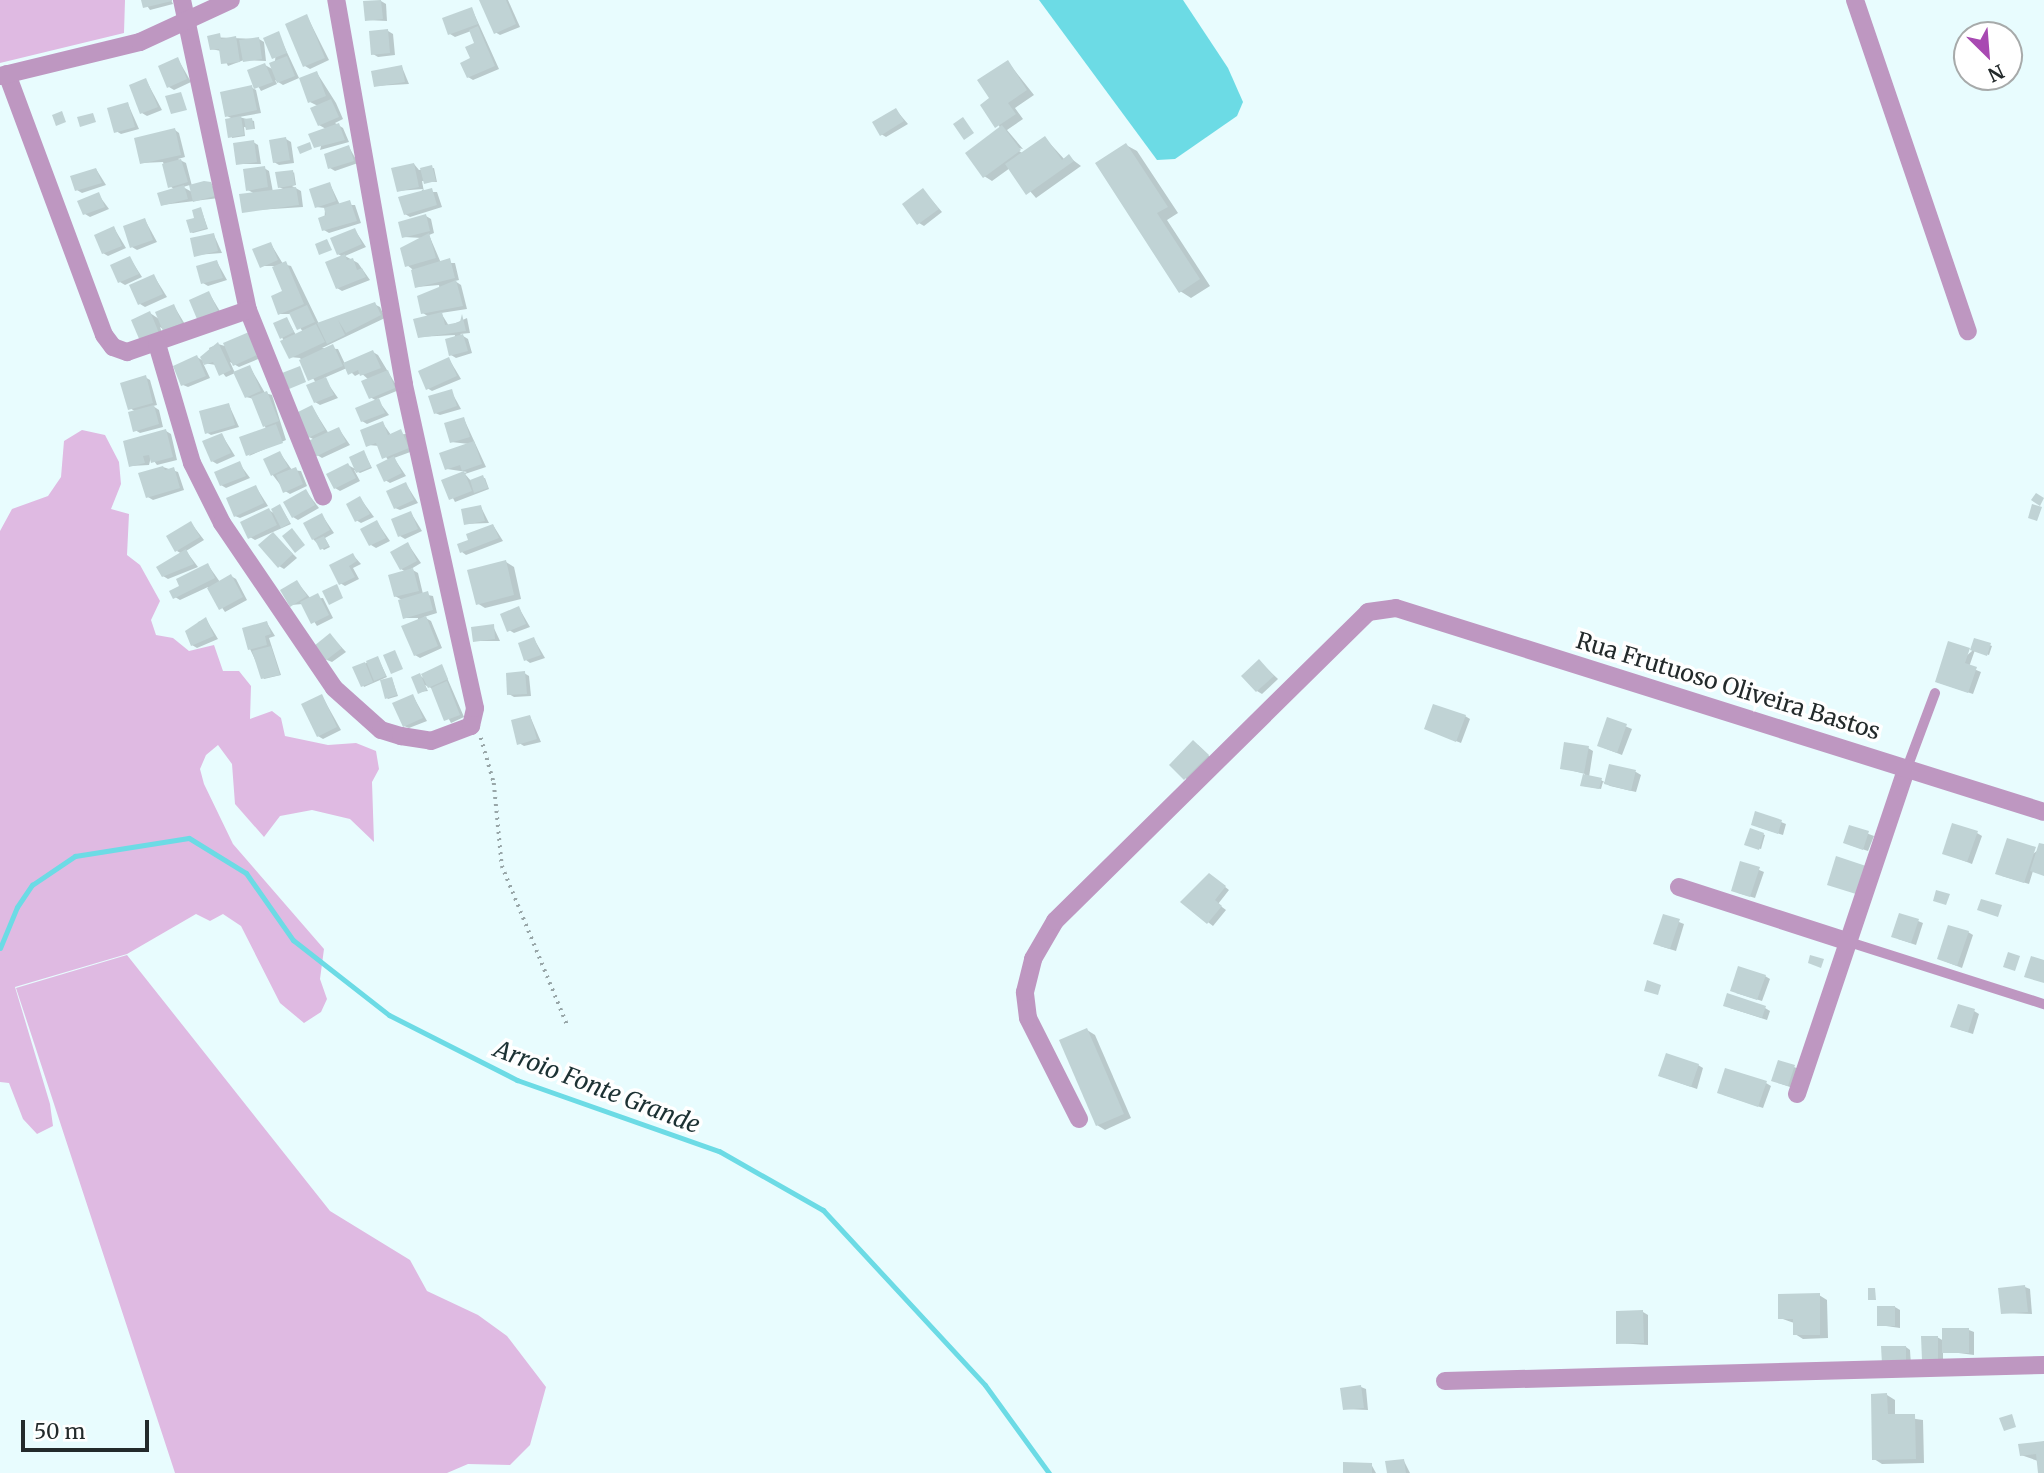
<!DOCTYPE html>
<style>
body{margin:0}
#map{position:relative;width:2044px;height:1473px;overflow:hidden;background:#e8fcfe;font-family:Merriweather,serif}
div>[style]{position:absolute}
.green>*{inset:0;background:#dfbae2}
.water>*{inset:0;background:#6cdbe5}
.shadow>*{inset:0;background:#0003}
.stream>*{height:5px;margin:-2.5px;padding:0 2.5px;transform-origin:2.5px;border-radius:2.5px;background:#6cdbe5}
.building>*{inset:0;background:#c0d3d5}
.path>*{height:3.5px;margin-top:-1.75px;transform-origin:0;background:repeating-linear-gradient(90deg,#98a6a8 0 2px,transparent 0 7px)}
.lane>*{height:10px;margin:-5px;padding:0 5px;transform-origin:5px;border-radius:5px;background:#be97c1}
.street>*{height:18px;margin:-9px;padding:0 9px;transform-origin:9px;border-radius:9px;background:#be97c1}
span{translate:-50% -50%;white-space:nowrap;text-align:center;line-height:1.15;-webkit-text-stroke:7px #fff;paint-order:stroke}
.street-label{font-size:23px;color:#232a2b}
.water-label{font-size:24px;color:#1c3133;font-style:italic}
.north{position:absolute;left:1953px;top:21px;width:70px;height:70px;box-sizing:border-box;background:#fff;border:2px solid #a7aaaa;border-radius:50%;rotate:155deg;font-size:19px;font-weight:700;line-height:28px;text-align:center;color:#232a2b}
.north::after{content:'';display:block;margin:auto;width:24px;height:32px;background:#a849b2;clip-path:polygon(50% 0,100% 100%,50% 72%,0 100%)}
.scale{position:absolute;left:21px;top:1420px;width:128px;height:32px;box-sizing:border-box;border:4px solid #232a2b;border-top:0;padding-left:9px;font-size:21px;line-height:24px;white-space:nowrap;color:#232a2b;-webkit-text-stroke:5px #fff;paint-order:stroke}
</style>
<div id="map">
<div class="green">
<div style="clip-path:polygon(0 0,125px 0,124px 33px,0 63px)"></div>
<div style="clip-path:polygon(82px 430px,105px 435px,119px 462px,121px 484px,111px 509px,129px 514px,127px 555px,140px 565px,160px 601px,151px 620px,156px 635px,173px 638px,189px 651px,214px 645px,223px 671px,239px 671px,251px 686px,250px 719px,272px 711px,281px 718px,285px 736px,328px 745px,356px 743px,376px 751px,379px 769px,372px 782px,374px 842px,350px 819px,312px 810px,280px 816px,264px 837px,235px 804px,232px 764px,218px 745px,206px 755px,200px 769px,204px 784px,233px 844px,324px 949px,320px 979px,327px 999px,321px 1012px,304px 1023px,280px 1003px,241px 926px,223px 914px,210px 921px,196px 914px,127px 954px,15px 987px,50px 1104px,53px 1126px,37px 1134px,23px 1119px,9px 1083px,0 1082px,0 531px,12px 509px,48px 496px,61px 477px,64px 441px)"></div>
<div style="clip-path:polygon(127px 955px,330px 1211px,410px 1260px,427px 1291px,478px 1315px,507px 1336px,546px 1387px,530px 1445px,510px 1465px,468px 1464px,447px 1473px,175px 1473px,16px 988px)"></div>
</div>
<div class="water">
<div style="clip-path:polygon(1039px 0,1183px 0,1228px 68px,1243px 102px,1237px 116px,1175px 159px,1157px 160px)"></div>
</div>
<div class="shadow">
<div style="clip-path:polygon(143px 0,171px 0,173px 4px,150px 10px)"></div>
<div style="clip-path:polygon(481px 0,508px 0,520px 27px,500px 35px,495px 32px)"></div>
<div style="clip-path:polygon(381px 1px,386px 4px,387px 21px,366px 20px)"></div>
<div style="clip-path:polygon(472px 9px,499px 69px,473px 80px,468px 77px,477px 43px,471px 31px,455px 37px,450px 34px)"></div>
<div style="clip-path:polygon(307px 16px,329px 60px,310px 69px,305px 66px)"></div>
<div style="clip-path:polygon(388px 31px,393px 34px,395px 55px,378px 57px,373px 54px)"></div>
<div style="clip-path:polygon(278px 33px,299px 78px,283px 85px,275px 80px,277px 84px,261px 91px,249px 71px,265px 65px,274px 70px)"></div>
<div style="clip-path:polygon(209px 37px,259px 39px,264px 42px,266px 61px,244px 60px,228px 66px,221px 51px,211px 49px)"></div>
<div style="clip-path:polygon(178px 59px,191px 82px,174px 90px,169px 87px)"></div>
<div style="clip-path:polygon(1008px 62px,1034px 95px,1015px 108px,1023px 119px,1007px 130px,1023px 149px,1012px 147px,1024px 154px,1045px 138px,1065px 160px,1069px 157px,1081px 166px,1036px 198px,1010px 168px,992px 181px,984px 176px,1000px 129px,992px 99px)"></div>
<div style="clip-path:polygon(402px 67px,409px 84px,376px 86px)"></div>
<div style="clip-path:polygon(317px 73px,336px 103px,343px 119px,335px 123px,343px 128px,349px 142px,320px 150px,326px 129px,319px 125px,318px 106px,310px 102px)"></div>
<div style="clip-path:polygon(146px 80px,162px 110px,147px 116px,142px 113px)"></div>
<div style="clip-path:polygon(251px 87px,256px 90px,261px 113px,239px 117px,254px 121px,255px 129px,244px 127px,245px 136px,232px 138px,233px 119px,227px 116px)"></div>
<div style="clip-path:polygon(128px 104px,139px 129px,121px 134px,116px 131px)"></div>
<div style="clip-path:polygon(896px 110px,908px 124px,886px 137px,881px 134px)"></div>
<div style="clip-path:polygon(evenodd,175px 130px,179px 133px,185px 157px,178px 159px,186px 163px,192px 186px,211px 183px,219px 198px,162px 205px,175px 190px,170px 186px,163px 162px,142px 163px,175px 130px,190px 185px,192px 192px,183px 187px,190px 185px)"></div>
<div style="clip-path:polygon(286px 139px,291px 142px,294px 163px,279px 165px,274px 162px)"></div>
<div style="clip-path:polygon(253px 142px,258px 145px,261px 164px,237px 164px)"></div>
<div style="clip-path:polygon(1126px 145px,1137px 151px,1178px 213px,1167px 220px,1210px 286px,1191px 298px,1180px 291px)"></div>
<div style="clip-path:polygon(349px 147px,358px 163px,335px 171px,330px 168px)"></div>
<div style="clip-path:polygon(414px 164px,419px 170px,434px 168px,437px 182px,422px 181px,424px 192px,437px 192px,442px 207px,410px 217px,405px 214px,423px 189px,398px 191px)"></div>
<div style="clip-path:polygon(264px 168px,269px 171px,273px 192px,285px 190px,279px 187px,294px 172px,296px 185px,292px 186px,301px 191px,303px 207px,244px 211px,255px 194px,248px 190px)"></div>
<div style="clip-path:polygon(96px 169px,106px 185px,82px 193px,77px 190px)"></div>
<div style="clip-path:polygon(330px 184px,340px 205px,355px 205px,361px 223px,329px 233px,324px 230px,325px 208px,316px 207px)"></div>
<div style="clip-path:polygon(924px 191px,942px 212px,924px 226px,919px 223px)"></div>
<div style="clip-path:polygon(98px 194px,109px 209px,90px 217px,85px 214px)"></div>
<div style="clip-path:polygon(201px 209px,208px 229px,193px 233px,191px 232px)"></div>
<div style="clip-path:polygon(426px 216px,431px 219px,434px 233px,429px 235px,441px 263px,455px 263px,459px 280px,455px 281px,461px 285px,467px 309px,441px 313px,449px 326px,467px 318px,470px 333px,460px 334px,468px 339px,472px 353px,456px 358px,451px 355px,455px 335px,419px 337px,429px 317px,423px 313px,440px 292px,439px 285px,417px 287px,412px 269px,407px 265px,422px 238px,404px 237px)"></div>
<div style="clip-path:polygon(145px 220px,157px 242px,137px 250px,132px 247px)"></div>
<div style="clip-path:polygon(114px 228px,126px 248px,108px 256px,103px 253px)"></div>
<div style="clip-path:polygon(355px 230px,366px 247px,345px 256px,358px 263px,370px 280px,342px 291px,337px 288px,343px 257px,338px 254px)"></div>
<div style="clip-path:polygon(214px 235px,222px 253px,196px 255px)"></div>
<div style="clip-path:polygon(271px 244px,283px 264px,291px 266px,319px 324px,374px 304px,380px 307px,385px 318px,322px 348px,338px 349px,345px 364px,373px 352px,378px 355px,399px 390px,377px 399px,389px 415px,367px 424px,362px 421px,377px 401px,370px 397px,369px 380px,361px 373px,355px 376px,347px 368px,324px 378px,338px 398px,320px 405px,315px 402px,316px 383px,300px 358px,290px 357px,282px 337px,287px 319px,296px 335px,303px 332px,291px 314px,280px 314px,284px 292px,274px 266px,261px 266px)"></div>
<div style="clip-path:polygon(130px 258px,142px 277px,125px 285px,120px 282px)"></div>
<div style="clip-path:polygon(217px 262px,227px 280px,208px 286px,203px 283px)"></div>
<div style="clip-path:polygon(154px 276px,167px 297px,145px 307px,140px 304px)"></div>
<div style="clip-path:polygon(209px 293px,221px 313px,203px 321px)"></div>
<div style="clip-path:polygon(174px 306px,186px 326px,169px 333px,160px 327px,163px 335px,147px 342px,150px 313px,159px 319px)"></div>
<div style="clip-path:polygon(218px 344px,263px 357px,239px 367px,230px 362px,235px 373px,226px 377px,216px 365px,203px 363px,210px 378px,188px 387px,183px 385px,197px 357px,205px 362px,211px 353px,209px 348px)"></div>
<div style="clip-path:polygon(449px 359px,461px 379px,432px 391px,427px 388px)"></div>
<div style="clip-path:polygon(250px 367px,265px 393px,272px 395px,286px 440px,249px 456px,266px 429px,254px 399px,246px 397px)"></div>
<div style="clip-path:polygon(145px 377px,150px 380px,157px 405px,153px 406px,159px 410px,163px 427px,140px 433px,135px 430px,136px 412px,130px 408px)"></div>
<div style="clip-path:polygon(451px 391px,461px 409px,440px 415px,435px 413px)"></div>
<div style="clip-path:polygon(229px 405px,239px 427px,211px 435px,206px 432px)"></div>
<div style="clip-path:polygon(312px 407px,329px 434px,339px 429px,350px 445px,322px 458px,317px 455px,315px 440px,309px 437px)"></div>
<div style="clip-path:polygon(464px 419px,486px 467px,465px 474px,471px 481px,485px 478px,489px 489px,455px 502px,444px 481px,467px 472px,447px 469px,469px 444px,451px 442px)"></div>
<div style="clip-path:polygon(382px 422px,391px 435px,406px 434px,413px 451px,394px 458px,406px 476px,390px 483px,385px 480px,388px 460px,379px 446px,368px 445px)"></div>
<div style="clip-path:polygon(166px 431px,171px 434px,177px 460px,157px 465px,151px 457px,149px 465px,131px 466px)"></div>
<div style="clip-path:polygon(222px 435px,235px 456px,217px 464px,212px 461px)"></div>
<div style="clip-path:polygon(364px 452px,372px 468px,360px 473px,354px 470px,360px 481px,340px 491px,335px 488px,348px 465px,357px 470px)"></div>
<div style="clip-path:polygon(280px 453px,292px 470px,301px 471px,307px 486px,290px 494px,285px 491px,272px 474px)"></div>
<div style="clip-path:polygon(239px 463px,250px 478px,226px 488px,221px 485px)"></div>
<div style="clip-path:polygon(163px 467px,178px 472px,184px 490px,153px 500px,148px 497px)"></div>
<div style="clip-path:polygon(406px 484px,418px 503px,400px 510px,395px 508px)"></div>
<div style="clip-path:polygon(256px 487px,268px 506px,240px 518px,235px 516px)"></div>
<div style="clip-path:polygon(306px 491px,319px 508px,298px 520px,293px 517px)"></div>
<div style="clip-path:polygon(360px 498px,374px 517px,361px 523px,356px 520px)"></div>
<div style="clip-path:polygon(280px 506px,291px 524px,255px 540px,250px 537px,269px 510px,275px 514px)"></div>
<div style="clip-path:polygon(481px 507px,489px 523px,465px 524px)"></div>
<div style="clip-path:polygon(411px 513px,422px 531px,405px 539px,400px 536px)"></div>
<div style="clip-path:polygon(322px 515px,334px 533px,325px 538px,330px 547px,324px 550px,313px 539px)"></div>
<div style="clip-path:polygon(377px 522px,390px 541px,376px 548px,371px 545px)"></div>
<div style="clip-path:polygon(191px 523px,204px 540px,186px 551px,198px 567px,168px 579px,163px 576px,182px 554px,177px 551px)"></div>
<div style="clip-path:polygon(493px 525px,503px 541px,466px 555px,462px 552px)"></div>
<div style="clip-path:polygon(273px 534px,297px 558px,284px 569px,279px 566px)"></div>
<div style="clip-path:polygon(408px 544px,421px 563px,411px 569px,418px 573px,423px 594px,433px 596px,437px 613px,424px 617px,431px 621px,442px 648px,420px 658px,415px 655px,418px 618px,405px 618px,402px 600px,395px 596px,406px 572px,401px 569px)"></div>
<div style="clip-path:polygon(353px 555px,361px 564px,353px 568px,359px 579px,345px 586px,340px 583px)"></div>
<div style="clip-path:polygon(506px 562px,514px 567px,521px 599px,485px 608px,477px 603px)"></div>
<div style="clip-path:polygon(208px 565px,220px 582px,231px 576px,236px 579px,247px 600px,225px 612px,208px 587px,180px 600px,175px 597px)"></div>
<div style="clip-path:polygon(297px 582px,311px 599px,323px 598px,333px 618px,317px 626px,303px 604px,291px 605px)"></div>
<div style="clip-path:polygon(519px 608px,530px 627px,514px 633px,509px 630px)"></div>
<div style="clip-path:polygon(206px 619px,218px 639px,197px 648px,192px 645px,198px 622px)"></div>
<div style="clip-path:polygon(267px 623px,275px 636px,269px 638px,281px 675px,264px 679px,250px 649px)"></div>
<div style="clip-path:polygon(493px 626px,500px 641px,474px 641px)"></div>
<div style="clip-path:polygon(330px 635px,346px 652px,332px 662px,327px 660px)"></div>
<div style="clip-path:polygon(534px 639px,545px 658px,530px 663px,526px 660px)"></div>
<div style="clip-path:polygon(1976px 640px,1992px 646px,1989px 655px,1975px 650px,1969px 667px,1981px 672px,1973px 694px,1937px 682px,1972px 651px)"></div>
<div style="clip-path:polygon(378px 658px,387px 677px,364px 687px,354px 668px)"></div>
<div style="clip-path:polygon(1259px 661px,1278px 679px,1262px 694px,1257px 691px)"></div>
<div style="clip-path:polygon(442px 666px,464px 717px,451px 723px,433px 689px,425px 685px,428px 691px,420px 692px,419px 675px,425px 679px)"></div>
<div style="clip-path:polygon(524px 673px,529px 676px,531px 696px,514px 697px,509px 694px)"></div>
<div style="clip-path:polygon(392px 679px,398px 696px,388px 699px,386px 697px)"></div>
<div style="clip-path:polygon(322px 696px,341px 730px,323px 739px,318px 736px)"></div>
<div style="clip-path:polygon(413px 696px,427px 721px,409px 728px,404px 726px)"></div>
<div style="clip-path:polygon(530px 716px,541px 742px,524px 746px,519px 743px)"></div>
<div style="clip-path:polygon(1465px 716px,1470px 719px,1461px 743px,1431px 731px)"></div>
<div style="clip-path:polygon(1608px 719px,1632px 729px,1622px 755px,1604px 748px)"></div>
<div style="clip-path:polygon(1198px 745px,1212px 759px,1190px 782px,1171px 765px)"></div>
<div style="clip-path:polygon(1588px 748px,1593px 751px,1589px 777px,1601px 780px,1606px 783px,1610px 766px,1636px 772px,1641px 775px,1636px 792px,1610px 786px,1603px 782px,1601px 789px,1584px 786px,1585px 774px,1562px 768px)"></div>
<div style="clip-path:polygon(1781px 822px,1786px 824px,1783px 835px,1758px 827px)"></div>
<div style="clip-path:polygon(1850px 827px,1874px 836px,1868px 851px,1850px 845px)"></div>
<div style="clip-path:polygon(1751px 830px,1765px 835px,1761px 849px,1748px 845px)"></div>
<div style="clip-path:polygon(1977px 833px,1982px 836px,1972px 864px,1944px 853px)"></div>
<div style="clip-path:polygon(2044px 846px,2044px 875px,2033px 871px,2029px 884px,2002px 876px)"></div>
<div style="clip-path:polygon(1742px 863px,1764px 872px,1755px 898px,1738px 893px)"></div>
<div style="clip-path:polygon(1214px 878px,1229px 890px,1218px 904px,1226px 910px,1213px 926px,1182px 902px)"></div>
<div style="clip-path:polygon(1664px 916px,1684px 924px,1676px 951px,1660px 946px)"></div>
<div style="clip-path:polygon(1918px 921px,1923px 923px,1916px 945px,1898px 939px)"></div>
<div style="clip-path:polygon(1968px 932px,1973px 935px,1962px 968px,1939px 959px)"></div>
<div style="clip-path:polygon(1765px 976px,1770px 979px,1762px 1001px,1736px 993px)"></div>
<div style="clip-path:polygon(1730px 1008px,1765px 1008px,1770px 1011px,1767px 1020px)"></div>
<div style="clip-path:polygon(1974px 1011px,1979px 1014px,1973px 1034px,1957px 1029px)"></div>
<div style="clip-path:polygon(1087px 1030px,1095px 1035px,1131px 1118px,1105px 1130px,1097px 1125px)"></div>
<div style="clip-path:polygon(1698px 1065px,1703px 1068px,1697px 1089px,1660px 1076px)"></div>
<div style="clip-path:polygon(1794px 1067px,1799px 1069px,1793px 1088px,1778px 1083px)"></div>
<div style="clip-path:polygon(1766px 1083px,1771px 1086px,1763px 1108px,1724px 1095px)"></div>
<div style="clip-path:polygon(2025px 1287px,2030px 1289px,2032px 1314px,2002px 1313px)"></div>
<div style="clip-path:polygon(1819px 1295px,1827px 1300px,1828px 1338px,1803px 1339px,1795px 1334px,1794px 1323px,1780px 1318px)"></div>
<div style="clip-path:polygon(1895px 1307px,1900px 1310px,1900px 1328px,1879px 1325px)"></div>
<div style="clip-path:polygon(1643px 1312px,1648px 1315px,1648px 1345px,1618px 1343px)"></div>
<div style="clip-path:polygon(1969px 1330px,1974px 1332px,1974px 1355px,1943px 1351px,1943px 1361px,1929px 1362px,1937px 1337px,1944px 1341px)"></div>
<div style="clip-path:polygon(1906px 1347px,1910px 1350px,1911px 1365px,1888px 1366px)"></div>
<div style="clip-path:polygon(1361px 1387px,1366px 1389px,1368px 1410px,1344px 1409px)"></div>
<div style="clip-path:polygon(1887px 1395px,1895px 1400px,1895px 1416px,1923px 1420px,1924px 1463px,1882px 1464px,1874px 1459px)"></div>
<div style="clip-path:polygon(2044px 1441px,2044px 1473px,2039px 1473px,2038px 1461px,2021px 1455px)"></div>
<div style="clip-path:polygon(1404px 1461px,1410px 1473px,1388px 1473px)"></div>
<div style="clip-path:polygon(1371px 1464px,1376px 1473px,1344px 1473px)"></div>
</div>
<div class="stream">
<div style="left:0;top:948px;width:44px;rotate:-67.5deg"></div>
<div style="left:17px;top:907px;width:27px;rotate:-56deg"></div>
<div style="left:32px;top:885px;width:52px;rotate:-34deg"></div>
<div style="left:75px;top:856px;width:115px;rotate:-9deg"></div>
<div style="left:189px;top:838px;width:67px;rotate:31.6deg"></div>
<div style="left:246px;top:873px;width:82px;rotate:55deg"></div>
<div style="left:293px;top:940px;width:122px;rotate:38deg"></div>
<div style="left:389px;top:1015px;width:144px;rotate:26.9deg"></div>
<div style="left:517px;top:1080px;width:214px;rotate:19.4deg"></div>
<div style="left:719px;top:1151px;width:120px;rotate:29.6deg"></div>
<div style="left:823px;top:1210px;width:238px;rotate:47.2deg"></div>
<div style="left:985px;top:1385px;width:109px;rotate:54deg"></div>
</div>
<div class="building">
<div style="clip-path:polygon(141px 0,172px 0,172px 1px,143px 8px)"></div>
<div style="clip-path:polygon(381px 0,383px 19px,365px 21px,363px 1px)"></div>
<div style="clip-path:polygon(479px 0,506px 0,516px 24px,494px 34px)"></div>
<div style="clip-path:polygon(472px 7px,478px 24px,448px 35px,442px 18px)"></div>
<div style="clip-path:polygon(307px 14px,325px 58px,303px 67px,285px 24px)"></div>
<div style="clip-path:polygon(478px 26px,495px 66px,467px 78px,460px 63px,470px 58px,465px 47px,474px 43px,469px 30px)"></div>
<div style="clip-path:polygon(388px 29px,390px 53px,371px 55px,369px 31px)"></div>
<div style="clip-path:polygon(279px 31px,287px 53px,272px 59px,263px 38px)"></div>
<div style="clip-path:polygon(220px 33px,221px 39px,236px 36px,240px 62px,221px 64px,219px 49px,210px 50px,207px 36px)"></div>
<div style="clip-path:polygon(259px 37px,262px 59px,243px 62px,239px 40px)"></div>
<div style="clip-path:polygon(287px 56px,295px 76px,277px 83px,269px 63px)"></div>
<div style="clip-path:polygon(178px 57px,187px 79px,167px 88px,158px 66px)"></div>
<div style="clip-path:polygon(1008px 60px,1027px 90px,1008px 103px,1016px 114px,995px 128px,980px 105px,989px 98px,977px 80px)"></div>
<div style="clip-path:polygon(265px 63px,273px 82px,254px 89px,247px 70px)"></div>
<div style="clip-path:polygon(402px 65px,405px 82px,374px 87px,371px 71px)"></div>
<div style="clip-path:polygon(317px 71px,326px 96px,308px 103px,299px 78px)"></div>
<div style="clip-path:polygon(146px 78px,158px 107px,140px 114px,129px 85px)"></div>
<div style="clip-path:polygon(252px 85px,257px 110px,225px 117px,220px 92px)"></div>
<div style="clip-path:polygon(181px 92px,187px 110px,171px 114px,165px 96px)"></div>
<div style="clip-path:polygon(331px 99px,339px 117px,318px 126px,310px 108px)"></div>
<div style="clip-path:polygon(128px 102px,135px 127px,114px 133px,107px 108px)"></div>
<div style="clip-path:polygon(896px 108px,904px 121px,880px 136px,872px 122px)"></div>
<div style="clip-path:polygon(62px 111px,66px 122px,56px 126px,52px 115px)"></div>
<div style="clip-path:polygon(93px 113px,96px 122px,80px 127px,77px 117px)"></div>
<div style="clip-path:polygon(241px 116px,244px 135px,228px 138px,225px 119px)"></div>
<div style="clip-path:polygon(963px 117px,974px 133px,964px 140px,953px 124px)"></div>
<div style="clip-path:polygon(252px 118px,254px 129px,246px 130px,244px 119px)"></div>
<div style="clip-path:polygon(339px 123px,345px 140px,314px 148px,308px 134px)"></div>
<div style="clip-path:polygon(1002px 125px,1021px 150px,983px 178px,965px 153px)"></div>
<div style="clip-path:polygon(175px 128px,181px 155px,140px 164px,134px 138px)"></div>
<div style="clip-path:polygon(1045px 136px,1062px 160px,1069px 154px,1074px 161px,1026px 195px,1005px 164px)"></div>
<div style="clip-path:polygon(286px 137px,290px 160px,273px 163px,269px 140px)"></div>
<div style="clip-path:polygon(254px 140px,257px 162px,236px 165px,233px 143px)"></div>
<div style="clip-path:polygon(310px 142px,312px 149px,300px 154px,297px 147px)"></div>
<div style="clip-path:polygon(1126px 143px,1168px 207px,1157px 213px,1200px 279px,1179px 293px,1095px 163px)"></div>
<div style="clip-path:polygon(349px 145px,354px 161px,328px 169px,324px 154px)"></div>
<div style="clip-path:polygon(181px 159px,188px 182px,168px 188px,162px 164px)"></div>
<div style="clip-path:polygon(414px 163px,419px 187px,397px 192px,391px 168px)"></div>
<div style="clip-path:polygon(432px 165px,436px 181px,424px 184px,420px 168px)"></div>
<div style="clip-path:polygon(265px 166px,268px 187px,246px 191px,243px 169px)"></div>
<div style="clip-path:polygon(96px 168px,102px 183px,75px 191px,70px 176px)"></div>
<div style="clip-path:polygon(293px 170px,295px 185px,278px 188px,275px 172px)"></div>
<div style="clip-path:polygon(204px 181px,211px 182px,215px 196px,193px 202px,189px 185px)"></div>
<div style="clip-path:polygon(330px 182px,336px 201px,315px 208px,309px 189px)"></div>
<div style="clip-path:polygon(184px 185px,188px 199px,161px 206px,157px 193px)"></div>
<div style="clip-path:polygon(296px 187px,299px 205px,242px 213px,239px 194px)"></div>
<div style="clip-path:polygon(432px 188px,437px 205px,404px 215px,398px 197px)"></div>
<div style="clip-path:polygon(923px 188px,939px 209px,917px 225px,902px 204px)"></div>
<div style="clip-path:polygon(99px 192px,105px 207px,83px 215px,77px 201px)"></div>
<div style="clip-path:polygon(350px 200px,357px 221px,322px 231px,318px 218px,326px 215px,324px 208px)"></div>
<div style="clip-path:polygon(201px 207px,207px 228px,190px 233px,186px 220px,194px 218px,192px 210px)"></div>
<div style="clip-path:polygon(426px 214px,430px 231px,402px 238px,398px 222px)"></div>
<div style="clip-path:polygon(145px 218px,153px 240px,130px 248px,123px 226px)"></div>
<div style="clip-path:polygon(114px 226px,122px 246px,102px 254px,94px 235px)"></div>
<div style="clip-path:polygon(355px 228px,362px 244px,337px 255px,330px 238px)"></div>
<div style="clip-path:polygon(214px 233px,218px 251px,194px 257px,190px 238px)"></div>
<div style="clip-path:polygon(429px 233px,436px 258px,405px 267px,400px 248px)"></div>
<div style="clip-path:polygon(327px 239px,332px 250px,319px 255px,315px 244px)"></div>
<div style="clip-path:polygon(271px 242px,278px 260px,260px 268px,252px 249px)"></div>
<div style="clip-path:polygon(345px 254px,347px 260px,353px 258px,357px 270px,362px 268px,366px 277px,336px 289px,325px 262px)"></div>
<div style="clip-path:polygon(130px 256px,139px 274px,118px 283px,110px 265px)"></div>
<div style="clip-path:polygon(450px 258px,455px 278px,415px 288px,411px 270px)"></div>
<div style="clip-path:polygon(217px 260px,223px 278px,201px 284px,196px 266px)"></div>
<div style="clip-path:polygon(286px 261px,304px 304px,278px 315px,271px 296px,282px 291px,272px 267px)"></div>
<div style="clip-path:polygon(154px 274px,163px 294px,138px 305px,129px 285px)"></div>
<div style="clip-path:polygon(456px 280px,463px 306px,421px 314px,417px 296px)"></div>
<div style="clip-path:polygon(209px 291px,218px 311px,197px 319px,189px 300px)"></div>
<div style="clip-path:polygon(375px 302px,381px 315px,346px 333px,338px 320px,345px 335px,327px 344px,317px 323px)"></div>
<div style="clip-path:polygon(174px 304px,182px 323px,163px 331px,155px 312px)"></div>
<div style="clip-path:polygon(307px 305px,315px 322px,297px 330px,289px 313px)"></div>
<div style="clip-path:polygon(150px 311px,159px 333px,140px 341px,131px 320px)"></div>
<div style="clip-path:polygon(442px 312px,445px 325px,460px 322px,462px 314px,466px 331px,418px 338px,413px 319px)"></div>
<div style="clip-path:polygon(287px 317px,294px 332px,280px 339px,273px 323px)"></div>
<div style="clip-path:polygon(316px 324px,325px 342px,289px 359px,280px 341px)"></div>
<div style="clip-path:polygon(249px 332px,259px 354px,233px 366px,223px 343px)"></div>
<div style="clip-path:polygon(463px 334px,468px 351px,449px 356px,445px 339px)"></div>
<div style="clip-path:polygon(218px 342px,231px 370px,219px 376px,213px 362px,204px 365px,200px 357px)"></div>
<div style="clip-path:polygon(333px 344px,343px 366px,308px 381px,299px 360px)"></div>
<div style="clip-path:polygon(373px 350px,381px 368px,360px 376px,358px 370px,348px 375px,343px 363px)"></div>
<div style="clip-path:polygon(197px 355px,206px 376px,181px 386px,173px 366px)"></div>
<div style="clip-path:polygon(449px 357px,457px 376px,426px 390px,418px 371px)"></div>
<div style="clip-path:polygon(250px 365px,261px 391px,245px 398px,233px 372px)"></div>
<div style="clip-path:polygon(300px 366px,306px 382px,289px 389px,282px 373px)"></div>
<div style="clip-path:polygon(388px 370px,395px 388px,369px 399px,361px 381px)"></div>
<div style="clip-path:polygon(146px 375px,153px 403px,128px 410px,120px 383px)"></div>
<div style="clip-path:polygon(326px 377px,334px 395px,314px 403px,306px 385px)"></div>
<div style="clip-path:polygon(452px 389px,457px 406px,434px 414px,428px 396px)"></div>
<div style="clip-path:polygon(267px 391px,279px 421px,263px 427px,251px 397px)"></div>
<div style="clip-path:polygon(379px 398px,385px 413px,361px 422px,355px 408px)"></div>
<div style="clip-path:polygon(229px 403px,235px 425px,205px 434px,199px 411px)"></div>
<div style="clip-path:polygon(154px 405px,159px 424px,133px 432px,128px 412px)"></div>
<div style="clip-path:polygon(312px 405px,325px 430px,308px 438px,296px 413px)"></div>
<div style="clip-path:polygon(464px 417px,470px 437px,450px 443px,444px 423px)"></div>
<div style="clip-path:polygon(383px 421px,388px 435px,401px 429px,409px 448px,382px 459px,376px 443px,366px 447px,360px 430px)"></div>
<div style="clip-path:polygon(276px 424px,283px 443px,246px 456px,239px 437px)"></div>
<div style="clip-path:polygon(339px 427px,346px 442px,315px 457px,308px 441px)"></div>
<div style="clip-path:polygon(166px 429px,173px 457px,151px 463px,149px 455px,143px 456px,145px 463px,129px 467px,123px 441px)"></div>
<div style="clip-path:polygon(222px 433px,231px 453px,211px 462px,202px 441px)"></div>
<div style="clip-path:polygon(474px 441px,482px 464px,462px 471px,460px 465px,445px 470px,439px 453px)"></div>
<div style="clip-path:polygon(364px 450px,371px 467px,356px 473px,349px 457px)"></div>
<div style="clip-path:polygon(280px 451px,288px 467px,271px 476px,263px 459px)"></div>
<div style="clip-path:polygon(394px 456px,402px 473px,384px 482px,376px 465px)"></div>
<div style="clip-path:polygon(240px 461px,246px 476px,220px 486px,214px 472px)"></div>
<div style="clip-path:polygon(348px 463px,356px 478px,334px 489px,326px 474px)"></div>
<div style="clip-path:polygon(163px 466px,165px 470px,174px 467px,180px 488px,146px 498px,138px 473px)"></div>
<div style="clip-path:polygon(296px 467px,303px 484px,283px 493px,276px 475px)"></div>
<div style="clip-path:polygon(464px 471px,472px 491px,449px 500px,441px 480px)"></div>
<div style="clip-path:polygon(483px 475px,488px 488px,474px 493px,470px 480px)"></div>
<div style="clip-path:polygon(406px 482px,414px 500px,394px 509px,386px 491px)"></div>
<div style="clip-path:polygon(256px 485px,264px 503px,234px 517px,226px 498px)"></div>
<div style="clip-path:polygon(306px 489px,315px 505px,292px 518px,283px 502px)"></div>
<div style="clip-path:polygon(2036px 493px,2044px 498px,2040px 506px,2031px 500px)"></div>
<div style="clip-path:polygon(360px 496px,370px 514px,355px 522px,346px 504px)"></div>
<div style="clip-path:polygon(280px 504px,290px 523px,281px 528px,271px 509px)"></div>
<div style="clip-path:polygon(2032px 504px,2042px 507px,2037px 521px,2028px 518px)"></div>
<div style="clip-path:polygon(481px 505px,485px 521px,464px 525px,461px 509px)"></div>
<div style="clip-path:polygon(269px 508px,277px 525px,248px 539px,240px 522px)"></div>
<div style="clip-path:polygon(411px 511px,418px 529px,398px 537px,391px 519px)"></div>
<div style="clip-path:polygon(322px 513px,330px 530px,312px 540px,303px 523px)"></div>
<div style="clip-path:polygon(377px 520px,386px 538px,369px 546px,360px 529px)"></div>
<div style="clip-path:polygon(191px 521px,200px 537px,175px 552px,166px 536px)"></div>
<div style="clip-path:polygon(493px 524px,499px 538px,460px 553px,457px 544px,468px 540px,466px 534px)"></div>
<div style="clip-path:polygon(292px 528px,305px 545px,295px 553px,282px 536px)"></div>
<div style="clip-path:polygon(273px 532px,293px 554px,278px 568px,258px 545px)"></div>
<div style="clip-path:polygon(324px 536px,329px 546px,320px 550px,315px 540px)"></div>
<div style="clip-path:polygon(408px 542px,417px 561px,400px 570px,390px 552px)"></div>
<div style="clip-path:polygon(186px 549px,194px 564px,162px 577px,156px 567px)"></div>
<div style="clip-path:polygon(353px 553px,357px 561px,349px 566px,355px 577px,339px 585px,329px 565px)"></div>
<div style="clip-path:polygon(506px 560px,514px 595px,476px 605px,467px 570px)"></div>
<div style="clip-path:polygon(208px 563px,215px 578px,173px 599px,169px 591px,179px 586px,176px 579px)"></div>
<div style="clip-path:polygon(413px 568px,419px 591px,394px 597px,388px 575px)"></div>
<div style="clip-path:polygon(231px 574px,243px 597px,219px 610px,207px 588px)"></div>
<div style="clip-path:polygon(297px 580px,307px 596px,290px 607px,280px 590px)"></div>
<div style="clip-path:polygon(337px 584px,343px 598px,329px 605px,322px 591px)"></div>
<div style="clip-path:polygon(428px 591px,433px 610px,403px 619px,398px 600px)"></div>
<div style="clip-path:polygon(318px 593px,329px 615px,311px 624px,300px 602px)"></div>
<div style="clip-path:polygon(519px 606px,526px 624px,507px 632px,500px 614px)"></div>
<div style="clip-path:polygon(426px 616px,438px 646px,414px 656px,401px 626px)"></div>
<div style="clip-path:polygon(206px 617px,214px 636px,191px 646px,185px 631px)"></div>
<div style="clip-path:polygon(267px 621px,271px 634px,265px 636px,267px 645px,248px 650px,242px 628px)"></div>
<div style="clip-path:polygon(494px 624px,495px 639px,473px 642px,471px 627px)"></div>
<div style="clip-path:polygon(330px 633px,342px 648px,325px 661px,314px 646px)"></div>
<div style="clip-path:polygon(534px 637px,541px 655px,524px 661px,518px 643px)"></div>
<div style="clip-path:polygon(1974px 638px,1991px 643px,1987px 656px,1970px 650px)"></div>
<div style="clip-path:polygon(1948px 641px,1970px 648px,1965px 663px,1977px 667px,1968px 693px,1935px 682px)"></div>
<div style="clip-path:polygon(271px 646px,280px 675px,261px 679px,252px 651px)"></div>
<div style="clip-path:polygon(395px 650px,403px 669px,391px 674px,383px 655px)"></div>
<div style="clip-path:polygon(378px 656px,386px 676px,374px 681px,366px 661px)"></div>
<div style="clip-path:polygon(1259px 659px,1274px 676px,1256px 692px,1241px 676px)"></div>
<div style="clip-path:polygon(365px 662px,373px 682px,361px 687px,352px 667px)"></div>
<div style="clip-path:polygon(442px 664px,448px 679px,428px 688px,421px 674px)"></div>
<div style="clip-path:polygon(525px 671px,527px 694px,507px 695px,506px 673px)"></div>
<div style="clip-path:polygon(420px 673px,427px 690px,418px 694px,411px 677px)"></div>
<div style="clip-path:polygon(392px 677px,397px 695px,385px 699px,380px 680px)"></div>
<div style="clip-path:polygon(447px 681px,460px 715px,444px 721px,431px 688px)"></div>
<div style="clip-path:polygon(322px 694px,337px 727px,317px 737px,301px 704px)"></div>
<div style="clip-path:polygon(413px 694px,423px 718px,403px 727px,392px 703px)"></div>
<div style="clip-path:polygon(1433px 704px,1466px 715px,1456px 742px,1424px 729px)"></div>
<div style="clip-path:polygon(530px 715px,537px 739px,517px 745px,511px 720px)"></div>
<div style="clip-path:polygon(1607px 717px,1627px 724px,1617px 753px,1597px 746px)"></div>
<div style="clip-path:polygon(1193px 740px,1209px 755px,1184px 780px,1169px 765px)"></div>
<div style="clip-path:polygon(1564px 742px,1589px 746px,1584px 773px,1560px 769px)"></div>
<div style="clip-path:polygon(1609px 764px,1636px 770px,1631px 791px,1604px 784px)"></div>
<div style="clip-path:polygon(1583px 774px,1602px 778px,1599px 789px,1580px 786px)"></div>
<div style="clip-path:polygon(1755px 811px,1782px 820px,1778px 834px,1751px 825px)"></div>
<div style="clip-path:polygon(1952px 823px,1978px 831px,1967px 862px,1942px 854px)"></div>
<div style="clip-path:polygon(1849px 825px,1869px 831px,1863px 850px,1843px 843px)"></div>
<div style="clip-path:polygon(1750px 828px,1764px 833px,1759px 850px,1744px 845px)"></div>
<div style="clip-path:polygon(2007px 838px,2036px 847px,2024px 883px,1995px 874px)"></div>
<div style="clip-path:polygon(2039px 843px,2044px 844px,2044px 876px,2030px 871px)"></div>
<div style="clip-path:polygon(1836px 856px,1866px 866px,1856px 894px,1827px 885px)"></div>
<div style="clip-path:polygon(1740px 861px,1760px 867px,1750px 897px,1731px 891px)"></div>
<div style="clip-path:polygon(1209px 873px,1226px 886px,1215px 900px,1222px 906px,1207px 924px,1180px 902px)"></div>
<div style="clip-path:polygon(1936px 890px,1950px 894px,1946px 905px,1933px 901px)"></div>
<div style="clip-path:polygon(1981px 899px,2002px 905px,1998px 917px,1977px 910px)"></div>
<div style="clip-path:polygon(1899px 913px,1919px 919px,1911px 943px,1891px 937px)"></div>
<div style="clip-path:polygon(1663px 914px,1680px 919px,1670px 949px,1653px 944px)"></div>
<div style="clip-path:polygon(1948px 925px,1969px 931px,1957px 966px,1937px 959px)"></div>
<div style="clip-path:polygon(2008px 952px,2020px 956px,2015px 971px,2003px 967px)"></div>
<div style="clip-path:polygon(1810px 955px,1824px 959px,1821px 968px,1808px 963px)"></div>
<div style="clip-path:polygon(2031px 956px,2044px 960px,2044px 983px,2024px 977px)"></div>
<div style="clip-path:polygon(1738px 966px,1766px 975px,1757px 1000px,1730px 991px)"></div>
<div style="clip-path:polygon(1647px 980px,1661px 985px,1658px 995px,1644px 991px)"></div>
<div style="clip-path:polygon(1727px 993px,1766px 1006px,1762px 1018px,1723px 1006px)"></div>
<div style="clip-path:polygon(1958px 1004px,1975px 1009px,1968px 1032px,1950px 1027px)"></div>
<div style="clip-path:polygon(1087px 1028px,1124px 1114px,1096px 1126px,1059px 1040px)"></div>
<div style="clip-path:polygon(1666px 1053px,1699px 1064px,1691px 1087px,1658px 1076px)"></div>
<div style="clip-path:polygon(1778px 1060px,1795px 1065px,1788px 1086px,1771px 1081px)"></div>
<div style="clip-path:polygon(1725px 1068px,1767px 1081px,1758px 1107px,1717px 1093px)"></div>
<div style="clip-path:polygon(2025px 1285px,2028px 1312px,2001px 1314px,1998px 1288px)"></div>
<div style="clip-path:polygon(1868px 1288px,1875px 1288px,1876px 1300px,1868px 1300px)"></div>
<div style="clip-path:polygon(1820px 1293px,1820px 1335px,1793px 1335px,1793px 1319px,1778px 1319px,1778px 1294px)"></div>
<div style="clip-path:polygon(1877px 1306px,1895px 1306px,1895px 1326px,1877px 1326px)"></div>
<div style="clip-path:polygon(1643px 1310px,1644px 1343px,1616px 1344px,1616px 1311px)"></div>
<div style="clip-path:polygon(1942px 1328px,1969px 1328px,1969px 1353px,1942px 1353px)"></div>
<div style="clip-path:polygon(1921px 1336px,1938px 1336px,1938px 1359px,1922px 1360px)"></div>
<div style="clip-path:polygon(1881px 1346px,1906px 1346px,1906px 1363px,1882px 1364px)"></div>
<div style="clip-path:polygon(1361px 1385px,1364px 1408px,1343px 1410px,1340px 1388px)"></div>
<div style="clip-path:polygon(1887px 1393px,1888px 1414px,1915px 1414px,1916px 1459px,1872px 1460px,1871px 1394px)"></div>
<div style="clip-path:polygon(2012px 1414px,2016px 1427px,2004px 1431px,1999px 1418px)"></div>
<div style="clip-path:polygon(2044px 1441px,2044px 1473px,2038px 1473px,2036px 1454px,2020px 1456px,2018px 1444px)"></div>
<div style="clip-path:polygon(1404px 1459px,1406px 1473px,1387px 1473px,1385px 1461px)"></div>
<div style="clip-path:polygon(1343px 1462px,1372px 1463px,1372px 1473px,1343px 1473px)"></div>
</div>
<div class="path">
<div style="left:481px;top:738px;width:47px;rotate:73.9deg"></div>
<div style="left:494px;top:783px;width:83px;rotate:84.5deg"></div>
<div style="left:502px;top:866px;width:174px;rotate:67.7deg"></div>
</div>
<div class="lane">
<div style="left:1907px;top:768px;width:80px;rotate:-69.5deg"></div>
<div style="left:1846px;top:941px;width:208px;rotate:17.7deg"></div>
</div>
<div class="street">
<div style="left:182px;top:0;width:317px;rotate:78deg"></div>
<div style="left:248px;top:310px;width:201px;rotate:68.1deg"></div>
<div style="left:1855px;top:0;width:350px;rotate:71.2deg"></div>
<div style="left:7px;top:74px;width:278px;rotate:69.6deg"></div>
<div style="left:104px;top:335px;width:15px;rotate:53deg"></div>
<div style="left:113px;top:347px;width:15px;rotate:20deg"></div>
<div style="left:127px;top:352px;width:128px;rotate:-19.1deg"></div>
<div style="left:0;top:76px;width:144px;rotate:-13.7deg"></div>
<div style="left:140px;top:42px;width:100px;rotate:-24.8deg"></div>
<div style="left:157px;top:344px;width:124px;rotate:73.6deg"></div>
<div style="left:192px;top:463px;width:67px;rotate:63.4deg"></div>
<div style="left:222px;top:523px;width:199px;rotate:55.8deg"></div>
<div style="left:334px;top:688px;width:63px;rotate:41.8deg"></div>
<div style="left:381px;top:730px;width:21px;rotate:17deg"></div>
<div style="left:401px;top:736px;width:30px;rotate:9deg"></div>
<div style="left:431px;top:741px;width:43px;rotate:-20.6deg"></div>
<div style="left:471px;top:726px;width:18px;rotate:-77deg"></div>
<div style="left:475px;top:708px;width:332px;rotate:-102.4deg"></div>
<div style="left:404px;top:384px;width:390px;rotate:-100deg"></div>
<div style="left:1679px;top:887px;width:176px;rotate:17.9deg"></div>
<div style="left:1797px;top:1094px;width:344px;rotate:-71.4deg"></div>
<div style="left:1079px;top:1119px;width:113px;rotate:-116.8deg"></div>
<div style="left:1028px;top:1018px;width:26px;rotate:-97deg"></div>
<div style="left:1025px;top:992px;width:34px;rotate:-76deg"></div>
<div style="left:1033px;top:959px;width:44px;rotate:-59.9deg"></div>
<div style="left:1055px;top:921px;width:440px;rotate:-44.6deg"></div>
<div style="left:1368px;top:612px;width:28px;rotate:-8deg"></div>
<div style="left:1396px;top:608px;width:679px;rotate:17.47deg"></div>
<div style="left:1445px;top:1381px;width:599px;rotate:-1.53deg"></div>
</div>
<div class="street-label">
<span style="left:1728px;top:686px;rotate:17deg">Rua Frutuoso Oliveira Bastos</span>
</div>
<div class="water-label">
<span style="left:597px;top:1087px;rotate:21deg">Arroio Fonte Grande</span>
</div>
<div class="north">N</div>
<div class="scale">50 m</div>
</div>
